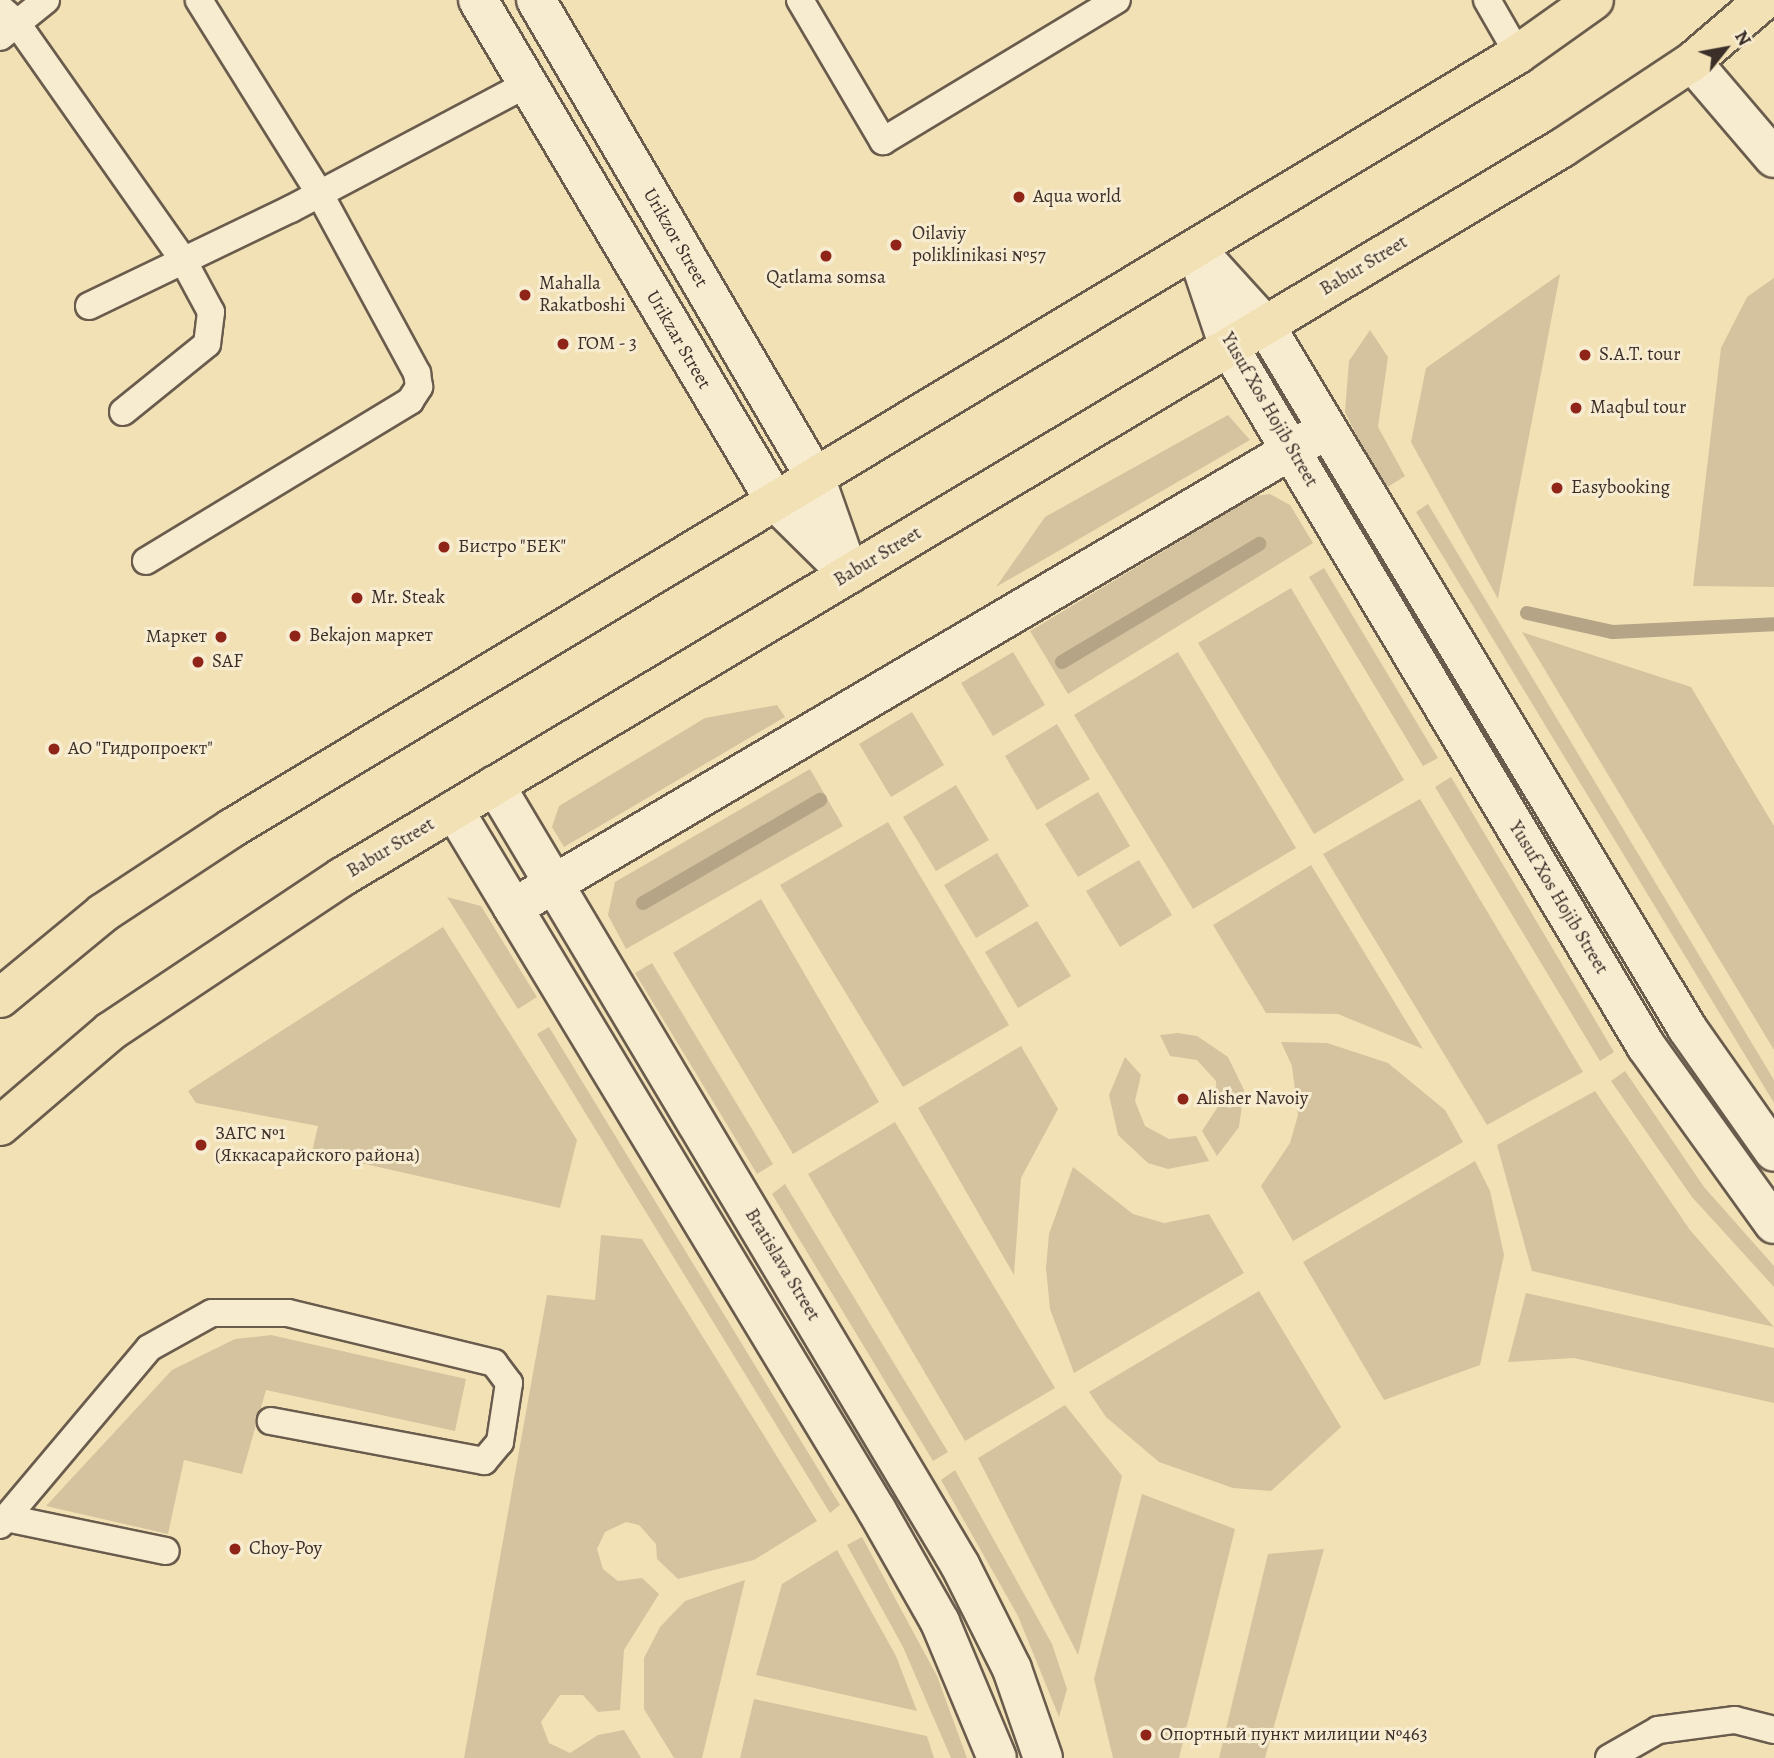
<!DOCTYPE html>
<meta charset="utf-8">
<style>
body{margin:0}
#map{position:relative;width:1774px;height:1758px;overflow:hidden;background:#f3e1b6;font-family:Alegreya,serif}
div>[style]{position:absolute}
.green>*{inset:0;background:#d4c39e}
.stream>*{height:14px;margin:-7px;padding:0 7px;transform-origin:7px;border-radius:7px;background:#b5a486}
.roads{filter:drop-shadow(2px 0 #6a5c4d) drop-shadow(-2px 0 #6a5c4d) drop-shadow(0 2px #6a5c4d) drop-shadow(0 -2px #6a5c4d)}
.service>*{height:26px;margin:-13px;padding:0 13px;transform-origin:13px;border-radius:13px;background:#f7ecd0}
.minor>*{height:38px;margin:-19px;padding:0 19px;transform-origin:19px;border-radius:19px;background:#f7ecd0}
.secondary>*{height:38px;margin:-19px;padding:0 19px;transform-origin:19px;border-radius:19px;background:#f7ecd0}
.primary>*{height:38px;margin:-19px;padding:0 19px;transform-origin:19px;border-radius:19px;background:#f3e1b6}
.dots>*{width:19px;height:19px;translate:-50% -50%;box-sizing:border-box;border:4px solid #f7ecd0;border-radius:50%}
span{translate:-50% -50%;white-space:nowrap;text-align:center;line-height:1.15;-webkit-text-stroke:6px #f7ecd0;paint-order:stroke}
.poi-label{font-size:19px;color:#3c2f2a}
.left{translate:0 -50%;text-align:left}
.right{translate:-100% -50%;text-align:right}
.street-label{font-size:19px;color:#3c2f2a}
.north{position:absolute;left:1690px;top:14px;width:70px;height:70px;-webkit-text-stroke:5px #f7ecd0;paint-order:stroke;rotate:59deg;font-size:19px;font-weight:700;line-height:28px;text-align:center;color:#3c2f2a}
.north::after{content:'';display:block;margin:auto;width:24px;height:32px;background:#3c2f2a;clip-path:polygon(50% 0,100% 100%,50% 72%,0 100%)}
</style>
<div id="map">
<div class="green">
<div style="clip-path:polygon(1560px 274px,1498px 598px,1498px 599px,1411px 442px,1426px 368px)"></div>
<div style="clip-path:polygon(1774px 278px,1774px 587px,1693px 586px,1721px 348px,1747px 297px)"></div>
<div style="clip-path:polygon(1370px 330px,1388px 357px,1378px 427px,1405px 476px,1383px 490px,1345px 412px,1349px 361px)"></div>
<div style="clip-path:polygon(1228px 415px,1250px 440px,996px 587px,1045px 517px)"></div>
<div style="clip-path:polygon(1270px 494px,1290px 505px,1313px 543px,1068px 694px,1030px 631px,1255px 496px)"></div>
<div style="clip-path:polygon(1428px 504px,1774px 1080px,1774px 1103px,1416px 512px)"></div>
<div style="clip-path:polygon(1324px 568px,1438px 758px,1423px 766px,1309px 577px)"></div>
<div style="clip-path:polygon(1291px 588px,1404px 780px,1314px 834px,1198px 643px)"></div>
<div style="clip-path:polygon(1522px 632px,1691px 687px,1774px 826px,1774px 1050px)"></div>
<div style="clip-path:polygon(1013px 652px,1045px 705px,993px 736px,961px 683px)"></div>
<div style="clip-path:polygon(1178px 652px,1296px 848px,1193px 909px,1074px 715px)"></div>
<div style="clip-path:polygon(777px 705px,785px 717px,564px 847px,552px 827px,559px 806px,705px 718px)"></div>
<div style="clip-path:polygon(912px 712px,944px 765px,891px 797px,859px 744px)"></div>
<div style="clip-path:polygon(1057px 724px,1090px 779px,1037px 810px,1005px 756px)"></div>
<div style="clip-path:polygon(810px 769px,843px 826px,626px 949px,608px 915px,615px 882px)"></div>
<div style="clip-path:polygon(1451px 777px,1614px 1052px,1600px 1061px,1435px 787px)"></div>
<div style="clip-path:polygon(956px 785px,989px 840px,936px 871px,903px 817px)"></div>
<div style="clip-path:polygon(1098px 792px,1130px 846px,1078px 877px,1045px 824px)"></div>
<div style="clip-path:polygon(1420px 799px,1583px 1072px,1487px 1125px,1323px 854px)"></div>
<div style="clip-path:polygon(888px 822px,1009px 1025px,903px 1087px,780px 885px)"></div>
<div style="clip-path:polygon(997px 853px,1029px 906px,976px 938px,944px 885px)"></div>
<div style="clip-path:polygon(1139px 860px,1172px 915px,1120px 947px,1086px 891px)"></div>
<div style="clip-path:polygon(1311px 865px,1423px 1049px,1338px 1014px,1266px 1013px,1213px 925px)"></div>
<div style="clip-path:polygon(447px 897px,481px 906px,537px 997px,518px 1009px)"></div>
<div style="clip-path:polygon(761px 899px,879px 1102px,793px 1154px,673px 953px)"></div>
<div style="clip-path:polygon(1037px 921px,1071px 976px,1018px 1008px,985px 952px)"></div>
<div style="clip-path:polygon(443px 927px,577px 1140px,560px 1208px,312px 1152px,318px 1126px,196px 1103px,188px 1091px)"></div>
<div style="clip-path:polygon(652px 963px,773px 1164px,757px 1174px,635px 973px)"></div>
<div style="clip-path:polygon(549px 1027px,840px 1505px,830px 1513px,537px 1034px)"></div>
<div style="clip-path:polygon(1178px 1033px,1197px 1036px,1228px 1057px,1244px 1090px,1239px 1127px,1217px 1156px,1202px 1131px,1217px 1108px,1216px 1081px,1197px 1060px,1170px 1056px,1160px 1035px)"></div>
<div style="clip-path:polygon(1281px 1042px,1327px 1043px,1388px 1063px,1445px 1110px,1463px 1142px,1293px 1241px,1261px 1186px,1290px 1143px,1298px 1115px,1292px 1066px)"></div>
<div style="clip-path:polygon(1021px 1046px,1058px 1109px,1021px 1178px,1014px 1275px,918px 1108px)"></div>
<div style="clip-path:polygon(1125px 1057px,1141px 1075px,1135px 1101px,1145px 1126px,1169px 1139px,1196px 1136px,1209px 1161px,1168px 1169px,1148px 1163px,1118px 1135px,1109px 1095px)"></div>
<div style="clip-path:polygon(1625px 1071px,1704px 1187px,1774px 1266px,1774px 1287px,1692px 1197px,1654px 1143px,1611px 1081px)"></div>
<div style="clip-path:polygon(1595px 1091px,1690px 1230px,1774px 1327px,1532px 1271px,1497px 1145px)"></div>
<div style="clip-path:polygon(895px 1122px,1055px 1388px,965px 1441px,808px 1174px)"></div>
<div style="clip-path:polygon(1475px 1161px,1490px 1191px,1504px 1255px,1480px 1365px,1384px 1400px,1303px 1262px)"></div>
<div style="clip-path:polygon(1073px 1167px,1133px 1214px,1164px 1223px,1209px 1214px,1244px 1273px,1074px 1373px,1050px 1309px,1046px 1268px,1049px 1234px)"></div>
<div style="clip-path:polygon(785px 1184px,948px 1452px,933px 1461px,772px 1194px)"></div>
<div style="clip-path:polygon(601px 1235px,642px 1239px,817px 1521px,754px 1560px,678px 1579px,657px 1559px,656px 1544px,639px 1525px,626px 1522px,605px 1532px,597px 1549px,603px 1569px,618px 1581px,642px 1578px,659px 1594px,624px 1650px,620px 1710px,598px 1712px,583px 1695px,560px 1695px,541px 1722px,549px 1743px,570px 1753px,598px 1735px,624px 1730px,641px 1758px,464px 1758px,547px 1295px,595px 1300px)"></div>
<div style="clip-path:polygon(1259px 1291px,1341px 1427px,1271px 1491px,1233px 1488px,1159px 1462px,1106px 1417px,1089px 1392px)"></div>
<div style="clip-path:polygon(1526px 1293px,1774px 1348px,1774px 1403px,1574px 1358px,1508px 1362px)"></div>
<div style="clip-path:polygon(271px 1335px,466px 1379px,455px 1431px,266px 1390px,242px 1474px,184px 1460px,168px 1534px,46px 1506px,172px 1370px,235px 1339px)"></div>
<div style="clip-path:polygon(1065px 1405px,1122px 1476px,1078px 1655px,978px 1458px)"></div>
<div style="clip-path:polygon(955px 1470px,1052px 1644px,1067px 1689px,1059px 1717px,1018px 1616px,941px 1480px)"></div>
<div style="clip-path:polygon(1142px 1494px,1235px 1529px,1179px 1758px,1113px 1758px,1094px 1679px)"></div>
<div style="clip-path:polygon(862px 1537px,937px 1676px,967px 1758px,951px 1758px,903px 1647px,847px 1545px)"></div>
<div style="clip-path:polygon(1324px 1549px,1265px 1758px,1219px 1758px,1268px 1554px)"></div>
<div style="clip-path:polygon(837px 1550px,896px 1656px,917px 1711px,756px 1675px,782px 1584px)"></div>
<div style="clip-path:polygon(745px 1580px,702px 1758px,674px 1758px,644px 1709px,644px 1658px,660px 1627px,685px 1601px)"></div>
<div style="clip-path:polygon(754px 1699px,927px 1736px,934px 1758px,740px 1758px)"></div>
</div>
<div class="stream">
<div style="left:1527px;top:613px;width:88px;rotate:12.5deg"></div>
<div style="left:1613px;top:632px;width:161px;rotate:-2.8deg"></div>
<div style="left:1062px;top:662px;width:230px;rotate:-30.9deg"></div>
<div style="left:643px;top:903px;width:205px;rotate:-30.2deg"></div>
</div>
<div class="roads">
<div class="service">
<div style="left:800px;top:0;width:164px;rotate:59.5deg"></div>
<div style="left:883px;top:141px;width:273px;rotate:-31.1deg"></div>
<div style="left:1487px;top:0;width:62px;rotate:60.1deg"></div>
<div style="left:0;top:8px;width:21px;rotate:41deg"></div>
<div style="left:16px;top:22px;width:291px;rotate:54.9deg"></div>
<div style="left:183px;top:260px;width:59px;rotate:61.7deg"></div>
<div style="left:211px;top:312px;width:32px;rotate:97deg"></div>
<div style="left:207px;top:344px;width:108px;rotate:141deg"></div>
<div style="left:0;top:37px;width:59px;rotate:-38.8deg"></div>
<div style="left:89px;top:306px;width:224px;rotate:-25.7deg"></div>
<div style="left:291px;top:209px;width:267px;rotate:-27.9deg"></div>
<div style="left:146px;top:561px;width:309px;rotate:-31.2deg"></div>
<div style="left:410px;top:401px;width:17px;rotate:-57deg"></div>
<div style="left:419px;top:387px;width:14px;rotate:-98deg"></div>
<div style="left:417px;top:373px;width:204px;rotate:-118.5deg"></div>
<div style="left:320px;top:194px;width:229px;rotate:-122deg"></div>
<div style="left:6px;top:1518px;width:163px;rotate:11.7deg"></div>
<div style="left:0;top:1525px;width:231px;rotate:-49.9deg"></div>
<div style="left:149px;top:1348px;width:72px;rotate:-29.1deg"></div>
<div style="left:212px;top:1313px;width:76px"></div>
<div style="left:288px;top:1313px;width:212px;rotate:13.6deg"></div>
<div style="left:494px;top:1363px;width:25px;rotate:53deg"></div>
<div style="left:509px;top:1383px;width:60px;rotate:98.7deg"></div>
<div style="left:500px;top:1442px;width:25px;rotate:130deg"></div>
<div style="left:484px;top:1461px;width:217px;rotate:-169.4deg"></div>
<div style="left:1609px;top:1758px;width:56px;rotate:-29.7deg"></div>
<div style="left:1658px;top:1730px;width:78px;rotate:-7.4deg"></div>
<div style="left:1735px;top:1720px;width:40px;rotate:14.4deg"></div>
</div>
<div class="minor">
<div style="left:1692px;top:62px;width:126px;rotate:49.5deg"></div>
<div style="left:513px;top:908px;width:944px;rotate:-30.47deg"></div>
</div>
<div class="secondary">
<div style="left:478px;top:0;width:582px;rotate:59.34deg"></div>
<div style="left:775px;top:501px;width:104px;rotate:44.6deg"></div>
<div style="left:536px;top:0;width:553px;rotate:59.68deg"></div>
<div style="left:815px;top:477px;width:93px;rotate:70.6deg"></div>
<div style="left:1196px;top:249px;width:103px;rotate:71.4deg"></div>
<div style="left:1229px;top:347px;width:814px;rotate:59.18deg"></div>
<div style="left:1646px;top:1046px;width:219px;rotate:54.3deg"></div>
<div style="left:1206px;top:260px;width:88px;rotate:47.8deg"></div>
<div style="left:1265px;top:325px;width:820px;rotate:59.02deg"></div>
<div style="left:1687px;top:1028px;width:151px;rotate:54.9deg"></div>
<div style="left:495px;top:785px;width:908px;rotate:59.2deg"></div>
<div style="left:960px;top:1565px;width:116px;rotate:63.4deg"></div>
<div style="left:1012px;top:1669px;width:94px;rotate:70.8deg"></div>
<div style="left:454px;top:810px;width:819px;rotate:58.89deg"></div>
<div style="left:877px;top:1511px;width:128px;rotate:60.4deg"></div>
<div style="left:940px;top:1622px;width:147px;rotate:67.3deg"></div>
</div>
<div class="primary">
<div style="left:0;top:998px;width:134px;rotate:-39.5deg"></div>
<div style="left:103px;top:913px;width:154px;rotate:-33.4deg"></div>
<div style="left:232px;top:828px;width:1501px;rotate:-31.04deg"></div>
<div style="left:1518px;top:54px;width:93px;rotate:-35.4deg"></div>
<div style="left:0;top:1126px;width:146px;rotate:-40.6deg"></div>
<div style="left:111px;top:1031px;width:278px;rotate:-33.7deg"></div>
<div style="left:342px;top:877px;width:1421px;rotate:-30.86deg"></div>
<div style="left:1562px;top:148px;width:156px;rotate:-33.5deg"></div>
<div style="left:1692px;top:62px;width:95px;rotate:-40.7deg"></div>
</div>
</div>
<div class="dots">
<div style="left:1019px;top:197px;background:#8f2418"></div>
<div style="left:896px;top:245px;background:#8f2418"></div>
<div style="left:826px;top:256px;background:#8f2418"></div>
<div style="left:525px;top:295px;background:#8f2418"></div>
<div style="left:563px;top:344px;background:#8f2418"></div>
<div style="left:1585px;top:355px;background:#8f2418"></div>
<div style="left:1576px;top:408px;background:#8f2418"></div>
<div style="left:1557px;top:488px;background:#8f2418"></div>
<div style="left:444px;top:547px;background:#8f2418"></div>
<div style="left:357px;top:598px;background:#8f2418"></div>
<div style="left:295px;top:636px;background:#8f2418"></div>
<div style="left:221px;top:637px;background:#8f2418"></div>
<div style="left:198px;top:662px;background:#8f2418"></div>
<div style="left:54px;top:749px;background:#8f2418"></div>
<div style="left:1183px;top:1099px;background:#8f2418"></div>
<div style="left:201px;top:1145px;background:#8f2418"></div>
<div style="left:235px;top:1549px;background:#8f2418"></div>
<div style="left:1146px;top:1735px;background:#8f2418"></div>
</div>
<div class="poi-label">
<span class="left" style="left:1033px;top:197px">Aqua world</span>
<span class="left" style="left:912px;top:245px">Oilaviy<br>poliklinikasi №57</span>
<span style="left:826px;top:278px">Qatlama somsa</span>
<span class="left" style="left:539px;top:295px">Mahalla<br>Rakatboshi</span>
<span class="left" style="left:577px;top:344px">ГОМ - 3</span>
<span class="left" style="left:1599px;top:355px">S.A.T. tour</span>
<span class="left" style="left:1590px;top:408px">Maqbul tour</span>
<span class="left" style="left:1571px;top:488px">Easybooking</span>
<span class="left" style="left:458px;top:547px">Бистро "БЕК"</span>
<span class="left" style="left:371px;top:598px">Mr. Steak</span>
<span class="left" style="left:309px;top:636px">Bekajon маркет</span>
<span class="right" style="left:207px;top:637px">Маркет</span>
<span class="left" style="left:212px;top:662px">SAF</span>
<span class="left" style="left:68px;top:749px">АО "Гидропроект"</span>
<span class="left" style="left:1197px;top:1099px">Alisher Navoiy</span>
<span class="left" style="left:215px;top:1145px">ЗАГС №1<br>(Яккасарайского района)</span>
<span class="left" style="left:249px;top:1549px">Choy-Poy</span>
<span class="left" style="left:1160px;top:1735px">Опортный пункт милиции №463</span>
</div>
<div class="street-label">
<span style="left:675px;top:238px;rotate:60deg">Urikzor Street</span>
<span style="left:1364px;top:266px;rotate:-31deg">Babur Street</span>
<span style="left:678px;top:340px;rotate:60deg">Urikzar Street</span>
<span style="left:1269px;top:410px;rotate:60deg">Yusuf Xos Hojib Street</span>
<span style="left:878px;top:557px;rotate:-31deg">Babur Street</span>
<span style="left:391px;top:848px;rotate:-31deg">Babur Street</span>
<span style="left:1558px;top:898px;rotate:59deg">Yusuf Xos Hojib Street</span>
<span style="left:782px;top:1265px;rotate:59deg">Bratislava Street</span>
</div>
<div class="north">N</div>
</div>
